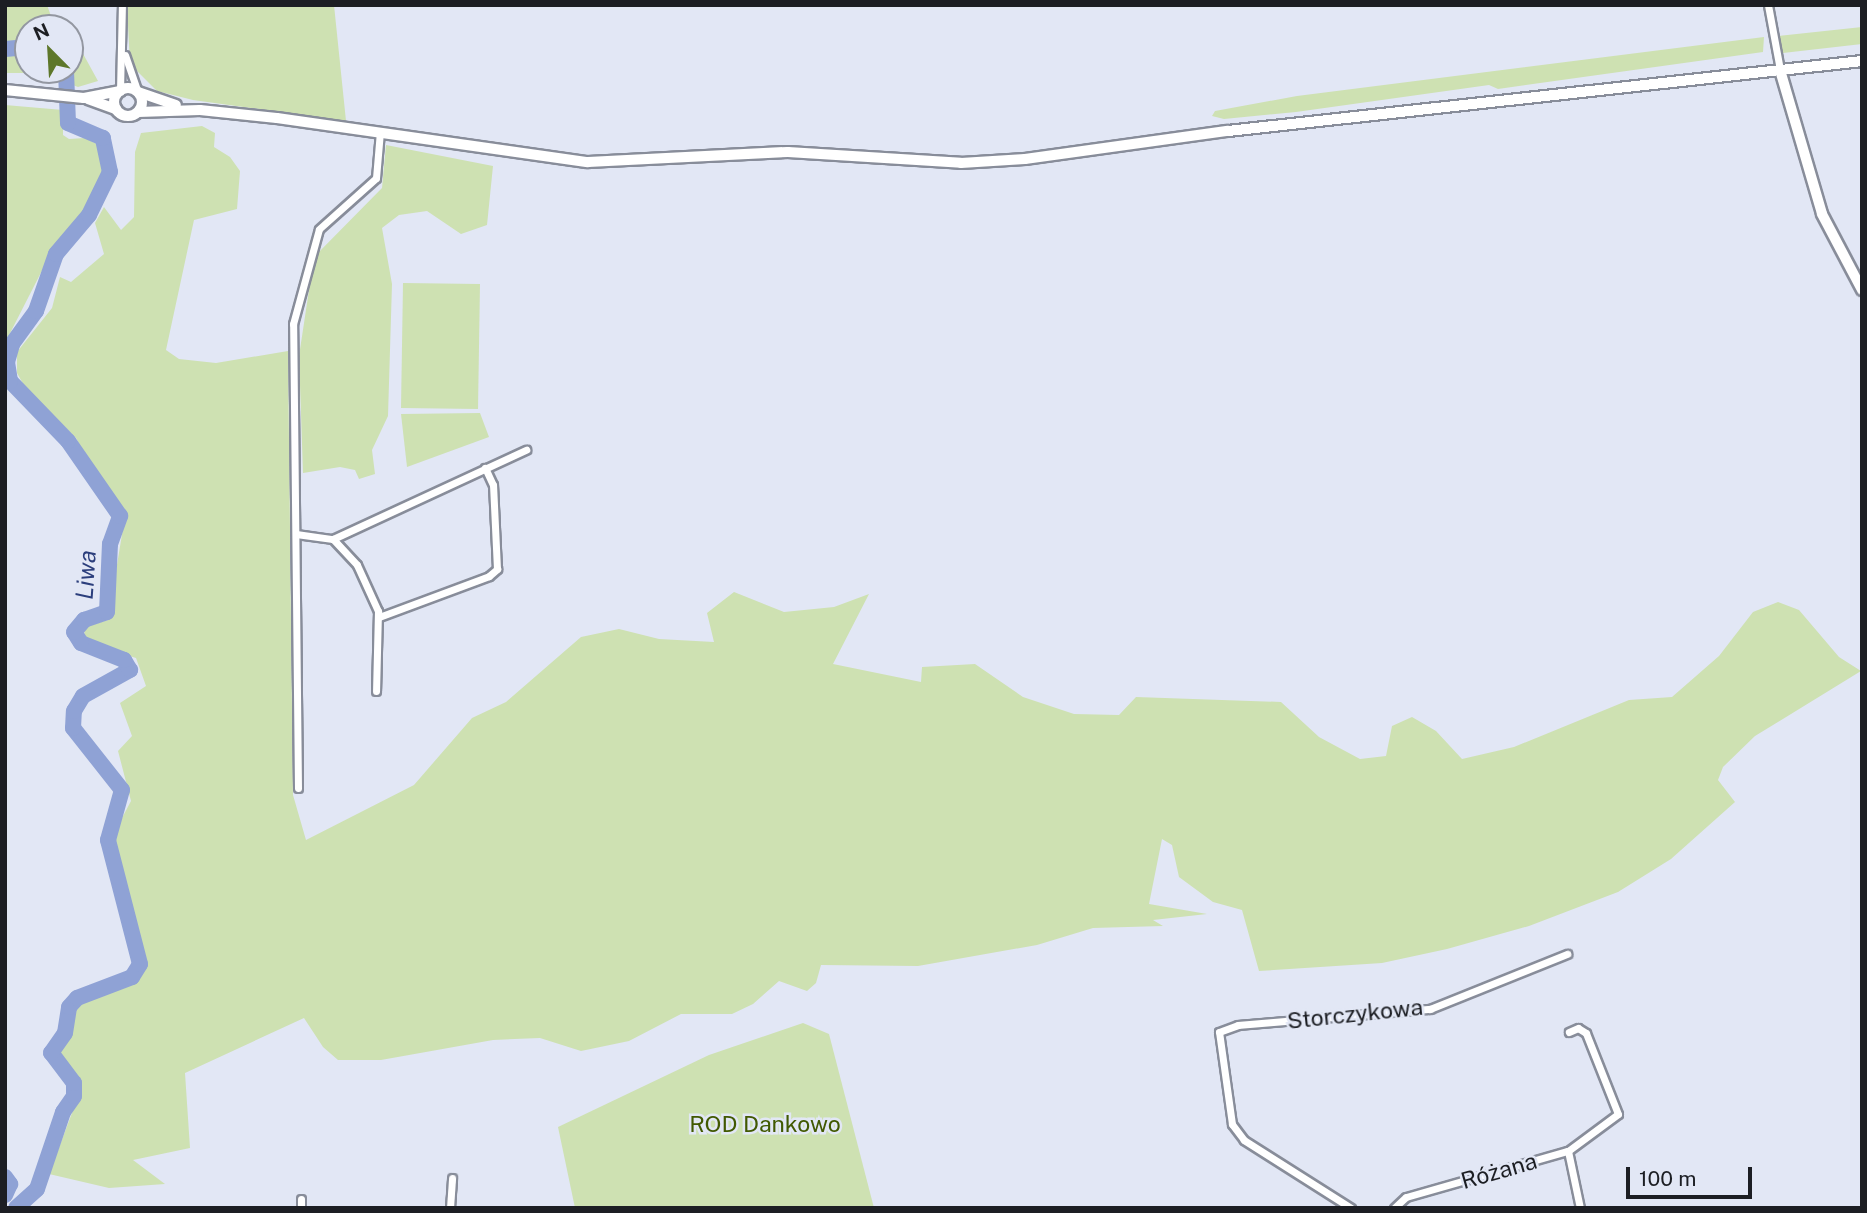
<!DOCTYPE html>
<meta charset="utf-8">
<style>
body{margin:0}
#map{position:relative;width:1867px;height:1213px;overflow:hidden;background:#e2e7f5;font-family:"Public Sans",sans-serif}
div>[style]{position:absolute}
.green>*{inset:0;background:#cee1b2}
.river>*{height:16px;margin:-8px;padding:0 8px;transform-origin:8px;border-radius:8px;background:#8fa2d5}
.roads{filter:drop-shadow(2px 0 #888d9a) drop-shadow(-2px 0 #888d9a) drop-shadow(0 2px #888d9a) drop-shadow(0 -2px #888d9a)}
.street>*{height:7px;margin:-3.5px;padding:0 3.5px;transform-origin:3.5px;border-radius:3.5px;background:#fff}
.secondary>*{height:10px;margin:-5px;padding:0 5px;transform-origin:5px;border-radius:5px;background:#fff}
.secondary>.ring{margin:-5px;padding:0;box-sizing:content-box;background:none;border:10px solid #fff;border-radius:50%}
span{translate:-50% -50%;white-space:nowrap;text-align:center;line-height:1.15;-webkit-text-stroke:5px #e2e7f5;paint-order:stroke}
.street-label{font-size:23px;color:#1c1e23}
.park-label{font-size:23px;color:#415902}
.water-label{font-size:24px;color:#2b3e7c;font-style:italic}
.frame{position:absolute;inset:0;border:7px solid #1c1e23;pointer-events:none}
.north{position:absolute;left:14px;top:14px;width:70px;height:70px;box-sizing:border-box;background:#e2e7f5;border:2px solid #9397a1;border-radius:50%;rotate:336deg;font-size:19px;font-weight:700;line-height:28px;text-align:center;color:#1c1e23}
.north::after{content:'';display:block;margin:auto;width:24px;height:32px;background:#5d772a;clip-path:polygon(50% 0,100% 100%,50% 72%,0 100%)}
.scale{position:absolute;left:1626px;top:1167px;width:126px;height:32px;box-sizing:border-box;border:4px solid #1c1e23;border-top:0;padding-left:9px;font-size:21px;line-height:24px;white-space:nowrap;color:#1c1e23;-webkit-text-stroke:5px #e2e7f5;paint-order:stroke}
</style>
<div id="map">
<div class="green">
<div style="clip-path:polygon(5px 5px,47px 5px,51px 16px,68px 28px,28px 28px,28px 70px,70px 70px,70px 30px,98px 81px,78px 87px,41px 73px,5px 73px)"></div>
<div style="clip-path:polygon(127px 5px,334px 5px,346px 121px,193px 100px,157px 91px,130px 64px)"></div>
<div style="clip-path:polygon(1862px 27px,1862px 44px,1783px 53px,1777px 36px)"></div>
<div style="clip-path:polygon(1764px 37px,1763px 52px,1498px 89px,1489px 85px,1296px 112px,1224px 119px,1212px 116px,1215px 111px,1297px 96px)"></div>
<div style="clip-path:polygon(5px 105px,63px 110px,63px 135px,69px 139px,85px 138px,101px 146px,107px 170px,97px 196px,53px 249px,5px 343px)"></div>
<div style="clip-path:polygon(202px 126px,215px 133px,214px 147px,230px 157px,240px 171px,237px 209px,194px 220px,166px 350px,179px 359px,216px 363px,288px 351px,293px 795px,306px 840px,414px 785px,472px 718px,506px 702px,581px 637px,619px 629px,659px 639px,714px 642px,707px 613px,734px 592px,784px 612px,834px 607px,869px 594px,833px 664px,921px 682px,922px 667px,975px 664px,1023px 697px,1074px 714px,1119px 715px,1136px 697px,1281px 702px,1319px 737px,1360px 759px,1386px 756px,1392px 726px,1412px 717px,1436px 731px,1462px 759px,1514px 747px,1629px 700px,1672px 697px,1719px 656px,1753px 612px,1778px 602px,1799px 610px,1839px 657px,1861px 671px,1755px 736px,1723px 767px,1718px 780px,1735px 802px,1671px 859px,1618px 892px,1529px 926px,1447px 949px,1382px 963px,1259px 971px,1242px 910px,1213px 902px,1179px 877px,1172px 845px,1162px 839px,1149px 904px,1207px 914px,1153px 920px,1163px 926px,1093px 928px,1037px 945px,918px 966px,821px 965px,816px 983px,807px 991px,779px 981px,753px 1004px,732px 1014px,681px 1014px,629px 1041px,581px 1051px,540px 1038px,493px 1040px,381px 1060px,338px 1060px,323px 1047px,304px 1018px,185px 1073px,190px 1148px,133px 1160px,165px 1184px,109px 1188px,49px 1174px,81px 1089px,55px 1055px,71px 1031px,72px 1011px,85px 999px,122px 988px,142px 973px,114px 833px,131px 801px,118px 751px,132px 736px,120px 703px,146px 686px,136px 658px,97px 646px,84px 636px,85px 627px,108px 620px,124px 522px,114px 495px,99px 482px,76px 438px,26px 389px,17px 373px,17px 352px,52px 308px,60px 277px,71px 282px,104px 254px,95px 223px,104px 207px,121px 230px,134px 217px,135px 152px,141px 133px)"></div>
<div style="clip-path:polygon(386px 145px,493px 166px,487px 225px,461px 234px,427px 211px,399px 215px,382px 228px,392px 284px,388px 416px,372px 450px,375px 474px,359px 479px,355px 470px,340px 467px,303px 473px,299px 356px,314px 257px,382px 188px)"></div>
<div style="clip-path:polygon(403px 283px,480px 284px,478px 409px,401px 408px)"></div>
<div style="clip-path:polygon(480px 413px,489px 437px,407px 467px,401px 414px)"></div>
<div style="clip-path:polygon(803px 1023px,829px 1034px,874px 1208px,575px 1208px,558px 1127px,709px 1055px)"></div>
</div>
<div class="river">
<div style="left:5px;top:49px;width:23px;rotate:-5deg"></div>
<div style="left:5px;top:1177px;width:9px;rotate:54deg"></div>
<div style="left:10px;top:1184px;width:12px;rotate:114deg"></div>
<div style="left:16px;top:1208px;width:28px;rotate:-42deg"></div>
<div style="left:37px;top:1189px;width:81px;rotate:-71.3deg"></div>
<div style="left:63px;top:1112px;width:19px;rotate:-55deg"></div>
<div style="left:74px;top:1096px;width:13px;rotate:-90deg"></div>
<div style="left:74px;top:1083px;width:38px;rotate:-127deg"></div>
<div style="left:51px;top:1053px;width:24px;rotate:-55deg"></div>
<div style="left:65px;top:1033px;width:26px;rotate:-81deg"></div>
<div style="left:69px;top:1007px;width:12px;rotate:-48deg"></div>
<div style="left:77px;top:998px;width:59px;rotate:-20.9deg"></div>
<div style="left:132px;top:977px;width:15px;rotate:-58deg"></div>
<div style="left:140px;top:964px;width:128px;rotate:-104.5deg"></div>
<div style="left:108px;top:840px;width:52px;rotate:-74.4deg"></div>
<div style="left:122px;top:790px;width:79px;rotate:-128.3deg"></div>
<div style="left:73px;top:728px;width:17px;rotate:-87deg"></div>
<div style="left:74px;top:711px;width:17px;rotate:-59deg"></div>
<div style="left:83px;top:696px;width:54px;rotate:-29deg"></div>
<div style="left:130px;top:670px;width:12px;rotate:-121deg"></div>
<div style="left:124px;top:660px;width:46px;rotate:-158.4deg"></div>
<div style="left:81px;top:643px;width:13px;rotate:-122deg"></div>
<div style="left:74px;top:632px;width:16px;rotate:-50deg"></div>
<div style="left:84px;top:620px;width:24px;rotate:-19deg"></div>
<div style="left:107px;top:612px;width:68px;rotate:-87.5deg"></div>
<div style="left:110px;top:544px;width:30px;rotate:-70deg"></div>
<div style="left:120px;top:516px;width:91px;rotate:-124.7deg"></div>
<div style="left:68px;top:441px;width:83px;rotate:-134deg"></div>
<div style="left:10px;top:381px;width:19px;rotate:-99deg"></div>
<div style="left:7px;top:362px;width:19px;rotate:-74deg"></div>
<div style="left:12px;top:344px;width:41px;rotate:-54deg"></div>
<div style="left:36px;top:311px;width:60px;rotate:-70.7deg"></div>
<div style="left:56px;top:254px;width:51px;rotate:-49.8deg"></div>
<div style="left:89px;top:215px;width:48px;rotate:-64deg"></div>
<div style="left:110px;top:172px;width:35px;rotate:-102deg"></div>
<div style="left:103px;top:138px;width:38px;rotate:-157deg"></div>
<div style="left:68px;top:123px;width:53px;rotate:-92.2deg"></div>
</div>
<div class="roads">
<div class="street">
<div style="left:1768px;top:5px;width:66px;rotate:79.5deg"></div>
<div style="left:125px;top:55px;width:39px;rotate:71deg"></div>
<div style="left:120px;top:91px;width:86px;rotate:-88.7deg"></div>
<div style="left:296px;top:534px;width:37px;rotate:8deg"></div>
<div style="left:333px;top:539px;width:35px;rotate:47deg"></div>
<div style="left:357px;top:565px;width:51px;rotate:65.5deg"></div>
<div style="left:378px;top:611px;width:80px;rotate:91.4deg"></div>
<div style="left:333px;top:539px;width:213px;rotate:-24.8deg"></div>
<div style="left:379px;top:617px;width:117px;rotate:-20.4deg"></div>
<div style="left:489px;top:576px;width:11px;rotate:-41deg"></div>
<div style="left:497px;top:569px;width:84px;rotate:-92.7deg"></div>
<div style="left:493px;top:485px;width:19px;rotate:-115deg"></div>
<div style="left:298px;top:788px;width:464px;rotate:-90.6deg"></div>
<div style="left:293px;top:324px;width:98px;rotate:-74.7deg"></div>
<div style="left:319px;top:229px;width:76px;rotate:-41.8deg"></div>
<div style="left:376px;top:178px;width:47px;rotate:-85.1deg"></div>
<div style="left:1568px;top:1151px;width:58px;rotate:78.1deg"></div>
<div style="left:301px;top:1199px;width:9px;rotate:90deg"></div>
<div style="left:450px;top:1208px;width:30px;rotate:-86deg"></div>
<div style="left:1351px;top:1208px;width:127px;rotate:-147.6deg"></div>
<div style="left:1244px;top:1140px;width:20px;rotate:-127deg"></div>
<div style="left:1232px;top:1124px;width:93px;rotate:-98deg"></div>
<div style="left:1219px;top:1032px;width:20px;rotate:-20deg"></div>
<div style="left:1238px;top:1025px;width:193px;rotate:-4.8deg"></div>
<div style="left:1430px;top:1009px;width:148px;rotate:-21.9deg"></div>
<div style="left:1394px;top:1208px;width:16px;rotate:-43deg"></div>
<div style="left:1406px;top:1197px;width:168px;rotate:-15.9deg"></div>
<div style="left:1568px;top:1151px;width:62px;rotate:-36.5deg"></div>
<div style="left:1618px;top:1114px;width:87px;rotate:-111.6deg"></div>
<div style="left:1586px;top:1033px;width:9px;rotate:-148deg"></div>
<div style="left:1578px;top:1028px;width:10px;rotate:156deg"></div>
</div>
<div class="secondary">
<div style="left:1780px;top:70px;width:150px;rotate:73.7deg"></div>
<div style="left:1822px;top:214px;width:86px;rotate:62.2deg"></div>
<div class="ring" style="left:114px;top:88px;width:18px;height:18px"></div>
<div style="left:5px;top:90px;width:79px;rotate:5.8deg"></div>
<div style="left:84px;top:98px;width:37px;rotate:-11deg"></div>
<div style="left:138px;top:92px;width:40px;rotate:18.9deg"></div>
<div style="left:88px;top:99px;width:30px;rotate:20deg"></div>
<div style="left:138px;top:112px;width:62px;rotate:-1.8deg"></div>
<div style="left:200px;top:110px;width:77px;rotate:5.9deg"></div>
<div style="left:277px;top:118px;width:314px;rotate:8.1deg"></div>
<div style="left:588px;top:162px;width:200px;rotate:-2.9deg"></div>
<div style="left:788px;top:152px;width:173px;rotate:3.6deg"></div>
<div style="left:961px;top:163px;width:64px;rotate:-3.6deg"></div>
<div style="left:1025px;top:159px;width:205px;rotate:-7.9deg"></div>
<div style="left:1228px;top:131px;width:638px;rotate:-6.3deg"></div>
</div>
</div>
<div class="street-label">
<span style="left:1355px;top:1014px;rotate:-6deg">Storczykowa</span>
<span style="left:1499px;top:1171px;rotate:-16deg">Różana</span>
</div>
<div class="park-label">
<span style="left:765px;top:1124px">ROD Dankowo</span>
</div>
<div class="water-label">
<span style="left:86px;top:575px;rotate:-86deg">Liwa</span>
</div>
<div class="frame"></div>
<div class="north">N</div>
<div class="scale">100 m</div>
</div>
